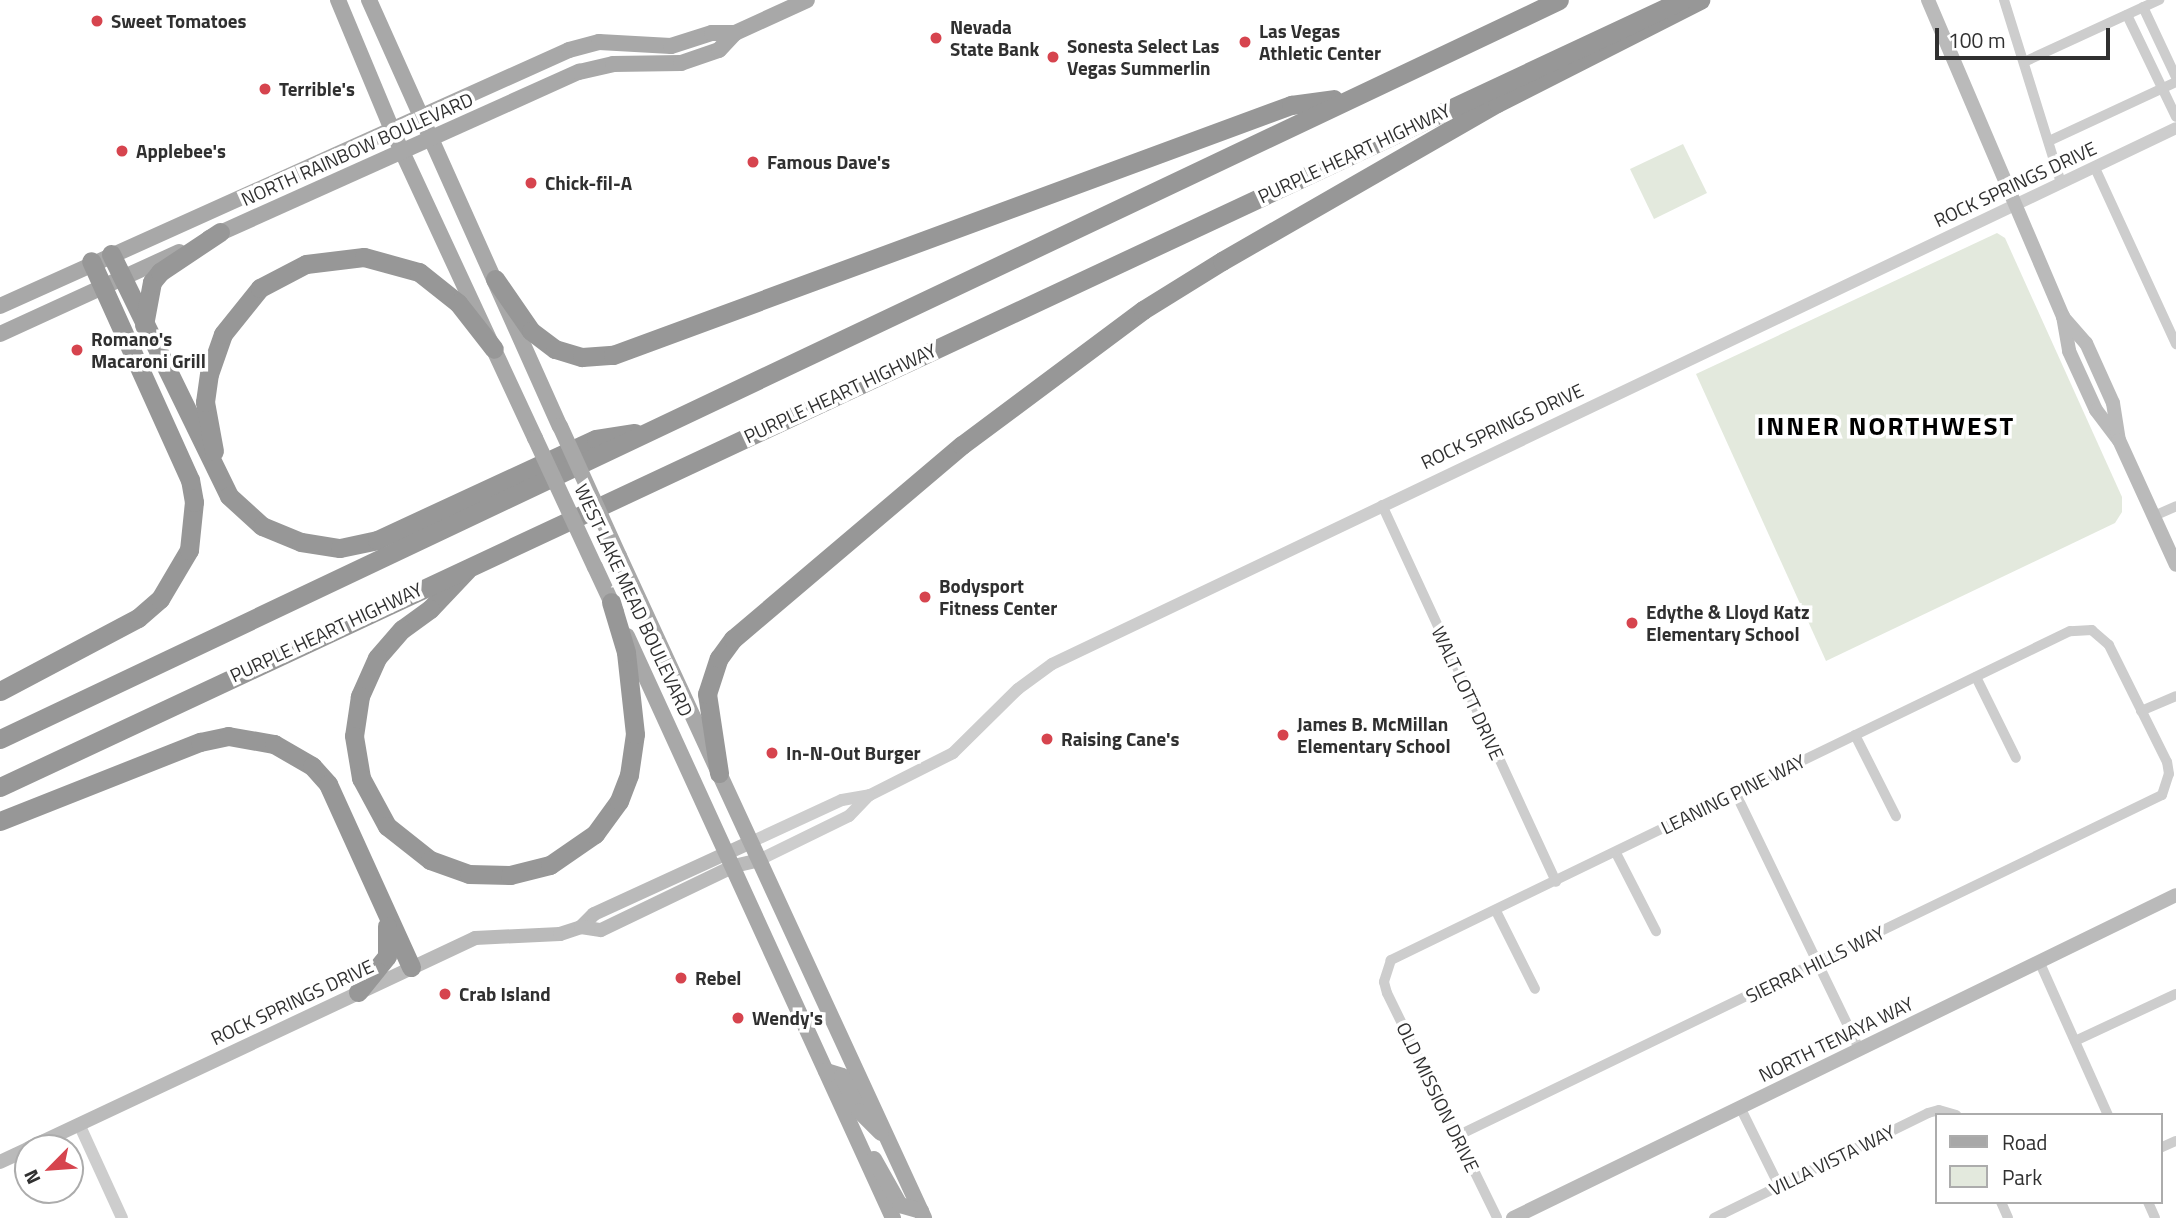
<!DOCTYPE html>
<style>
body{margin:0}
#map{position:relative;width:2176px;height:1218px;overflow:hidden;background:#fff;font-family:"Titillium Web",sans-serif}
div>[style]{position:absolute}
.green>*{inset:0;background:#e3e9dd}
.minor>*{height:10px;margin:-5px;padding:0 5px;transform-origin:5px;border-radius:5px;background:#cdcdcd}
.tertiary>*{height:12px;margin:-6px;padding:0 6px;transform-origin:6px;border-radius:6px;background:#cdcdcd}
.secondary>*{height:14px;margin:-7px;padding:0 7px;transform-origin:7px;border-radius:7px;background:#bababa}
.primary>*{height:16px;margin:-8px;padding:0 8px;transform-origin:8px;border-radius:8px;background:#a8a8a8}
.motorway>*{height:19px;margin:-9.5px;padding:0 9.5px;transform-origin:9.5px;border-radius:9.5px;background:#979797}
.primary-bridge>*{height:16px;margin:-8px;padding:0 8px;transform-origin:8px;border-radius:8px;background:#a8a8a8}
.dots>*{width:19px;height:19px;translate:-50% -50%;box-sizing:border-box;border:4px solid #fff;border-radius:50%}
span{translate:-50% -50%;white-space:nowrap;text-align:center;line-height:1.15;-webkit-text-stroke:7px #fff;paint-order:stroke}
.poi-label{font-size:19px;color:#303030;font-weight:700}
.left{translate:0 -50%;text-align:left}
.street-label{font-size:19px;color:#303030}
.district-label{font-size:26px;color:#000;font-weight:700;letter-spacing:2px}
.legend{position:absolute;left:1935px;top:1113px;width:228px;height:91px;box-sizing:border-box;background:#fff;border:2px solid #acacac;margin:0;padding:9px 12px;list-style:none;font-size:21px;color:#303030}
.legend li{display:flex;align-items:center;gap:14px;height:35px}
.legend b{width:35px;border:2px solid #acacac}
.north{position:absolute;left:14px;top:1134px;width:70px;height:70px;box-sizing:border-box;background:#fff;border:2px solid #acacac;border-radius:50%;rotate:245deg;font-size:19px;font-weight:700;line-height:28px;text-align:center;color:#303030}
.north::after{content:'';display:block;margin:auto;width:24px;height:32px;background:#d6444e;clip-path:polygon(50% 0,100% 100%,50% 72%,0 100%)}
.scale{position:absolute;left:1935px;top:28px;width:175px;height:32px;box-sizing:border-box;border:4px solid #303030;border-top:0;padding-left:9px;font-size:21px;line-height:24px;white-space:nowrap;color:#303030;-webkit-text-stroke:5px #fff;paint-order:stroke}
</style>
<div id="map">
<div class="green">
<div style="clip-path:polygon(1683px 144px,1707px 193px,1654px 219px,1630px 169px)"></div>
<div style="clip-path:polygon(1997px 233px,2005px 238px,2122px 497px,2122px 512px,2115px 523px,1826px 661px,1696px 374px)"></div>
</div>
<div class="minor">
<div style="left:2004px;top:0;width:192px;rotate:72.7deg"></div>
<div style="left:2143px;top:7px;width:77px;rotate:64.8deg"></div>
<div style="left:2127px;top:15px;width:113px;rotate:64.3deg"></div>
<div style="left:2024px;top:62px;width:149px;rotate:-24.7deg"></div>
<div style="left:2049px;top:141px;width:140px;rotate:-24.9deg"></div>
<div style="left:2095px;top:168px;width:194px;rotate:65.3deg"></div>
<div style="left:1382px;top:505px;width:415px;rotate:65.2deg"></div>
<div style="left:2154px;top:516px;width:24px;rotate:-24deg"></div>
<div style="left:1976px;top:677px;width:90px;rotate:63.7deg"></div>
<div style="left:2141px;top:711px;width:38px;rotate:-23deg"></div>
<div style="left:1855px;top:735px;width:91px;rotate:63.2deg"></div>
<div style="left:1735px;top:792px;width:285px;rotate:64.2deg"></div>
<div style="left:1616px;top:853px;width:88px;rotate:62.9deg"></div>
<div style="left:1496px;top:911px;width:87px;rotate:63.4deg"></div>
<div style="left:2039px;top:961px;width:169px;rotate:65.9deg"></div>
<div style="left:2075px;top:1041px;width:111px;rotate:-25deg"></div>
<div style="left:1740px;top:1107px;width:88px;rotate:63.7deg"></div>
<div style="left:1457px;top:1136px;width:783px;rotate:-25.81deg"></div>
<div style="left:2162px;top:795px;width:22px;rotate:-72deg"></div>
<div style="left:2169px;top:774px;width:12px;rotate:-99deg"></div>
<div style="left:2167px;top:762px;width:131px;rotate:-116.4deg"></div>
<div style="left:2109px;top:645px;width:23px;rotate:-139deg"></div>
<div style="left:2092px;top:630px;width:22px;rotate:177deg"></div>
<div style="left:2070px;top:631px;width:755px;rotate:154.15deg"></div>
<div style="left:1391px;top:960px;width:23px;rotate:108deg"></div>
<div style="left:1384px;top:982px;width:11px;rotate:75deg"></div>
<div style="left:1387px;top:993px;width:250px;rotate:63.9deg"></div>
<div style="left:2160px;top:1148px;width:17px;rotate:-24deg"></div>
<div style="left:2001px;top:1202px;width:17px;rotate:66deg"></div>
<div style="left:2148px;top:1202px;width:17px;rotate:66deg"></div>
<div style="left:1714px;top:1218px;width:238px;rotate:-26.1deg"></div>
<div style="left:1928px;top:1113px;width:11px;rotate:-15deg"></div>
<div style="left:1939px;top:1110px;width:18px;rotate:16deg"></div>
</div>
<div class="tertiary">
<div style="left:751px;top:842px;width:100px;rotate:-24.8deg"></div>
<div style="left:842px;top:800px;width:28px;rotate:-10deg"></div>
<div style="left:870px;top:795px;width:93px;rotate:-26.8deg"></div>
<div style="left:953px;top:753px;width:91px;rotate:-44.6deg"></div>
<div style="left:1018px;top:689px;width:42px;rotate:-36.3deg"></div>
<div style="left:1052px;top:664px;width:1245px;rotate:-25.49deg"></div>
<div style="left:759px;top:860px;width:100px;rotate:-26.1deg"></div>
<div style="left:849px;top:816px;width:29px;rotate:-46deg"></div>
<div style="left:79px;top:1124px;width:103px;rotate:65.4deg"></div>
</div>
<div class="secondary">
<div style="left:1928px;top:0;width:344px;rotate:66.9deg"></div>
<div style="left:2063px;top:316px;width:36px;rotate:80deg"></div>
<div style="left:2069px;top:351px;width:65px;rotate:65.4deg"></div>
<div style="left:2096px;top:410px;width:38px;rotate:53deg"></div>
<div style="left:2063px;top:317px;width:35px;rotate:49deg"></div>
<div style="left:2086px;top:343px;width:66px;rotate:65.8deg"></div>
<div style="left:2113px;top:403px;width:37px;rotate:81deg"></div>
<div style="left:2119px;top:440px;width:137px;rotate:65.5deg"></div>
<div style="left:581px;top:927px;width:18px;rotate:-45deg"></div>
<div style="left:594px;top:914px;width:173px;rotate:-24.6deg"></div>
<div style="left:29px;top:1148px;width:493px;rotate:-25.2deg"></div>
<div style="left:475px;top:938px;width:85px;rotate:-2.7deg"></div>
<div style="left:560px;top:934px;width:22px;rotate:-18deg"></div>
<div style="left:581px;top:927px;width:20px;rotate:9deg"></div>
<div style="left:601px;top:930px;width:148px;rotate:-25.7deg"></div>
<div style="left:734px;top:866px;width:26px;rotate:-13deg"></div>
<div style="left:0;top:1162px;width:31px;rotate:-25deg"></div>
<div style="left:1513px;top:1218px;width:737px;rotate:-25.97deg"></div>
</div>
<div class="primary">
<div style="left:338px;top:0;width:141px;rotate:67.4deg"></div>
<div style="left:392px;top:130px;width:340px;rotate:65.1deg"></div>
<div style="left:369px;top:0;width:467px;rotate:65.9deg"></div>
<div style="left:209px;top:238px;width:406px;rotate:-24.2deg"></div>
<div style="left:579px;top:72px;width:35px;rotate:-13deg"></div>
<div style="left:613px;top:64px;width:68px;rotate:-0.8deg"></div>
<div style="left:681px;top:63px;width:40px;rotate:-18.9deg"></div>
<div style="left:719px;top:50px;width:23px;rotate:-47deg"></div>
<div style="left:735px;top:33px;width:79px;rotate:-24.6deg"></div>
<div style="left:0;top:306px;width:624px;rotate:-24.22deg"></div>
<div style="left:569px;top:50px;width:31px;rotate:-15deg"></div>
<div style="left:599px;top:42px;width:72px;rotate:3.2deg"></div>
<div style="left:671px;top:46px;width:43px;rotate:-17.6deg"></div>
<div style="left:712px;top:33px;width:23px"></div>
<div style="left:0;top:334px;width:197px;rotate:-24.6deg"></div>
<div style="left:619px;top:556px;width:729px;rotate:65.26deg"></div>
<div style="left:595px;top:567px;width:50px;rotate:65deg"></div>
<div style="left:627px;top:636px;width:640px;rotate:65.44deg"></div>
<div style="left:826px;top:1071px;width:17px;rotate:17deg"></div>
<div style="left:842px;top:1076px;width:39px;rotate:64deg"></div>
<div style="left:859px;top:1111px;width:31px;rotate:45deg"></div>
<div style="left:874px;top:1159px;width:53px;rotate:60.5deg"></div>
<div style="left:900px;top:1205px;width:22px;rotate:16deg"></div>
</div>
<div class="motorway">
<div style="left:111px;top:254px;width:269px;rotate:64deg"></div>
<div style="left:229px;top:496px;width:45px;rotate:42.3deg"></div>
<div style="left:262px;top:526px;width:42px;rotate:22.3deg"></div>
<div style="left:301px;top:542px;width:39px;rotate:9deg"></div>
<div style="left:340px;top:548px;width:38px;rotate:-12deg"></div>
<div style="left:377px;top:540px;width:241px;rotate:-24.8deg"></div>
<div style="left:596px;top:439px;width:39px;rotate:-9deg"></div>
<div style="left:495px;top:279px;width:63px;rotate:55.3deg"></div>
<div style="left:531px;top:331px;width:30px;rotate:37deg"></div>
<div style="left:555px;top:349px;width:28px;rotate:17deg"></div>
<div style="left:582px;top:357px;width:31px;rotate:-4deg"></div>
<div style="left:613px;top:355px;width:723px;rotate:-20.24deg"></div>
<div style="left:1291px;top:105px;width:43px;rotate:-7.9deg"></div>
<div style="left:144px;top:325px;width:44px;rotate:-79.5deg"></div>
<div style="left:152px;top:282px;width:13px;rotate:-51deg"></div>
<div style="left:160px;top:272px;width:72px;rotate:-33.7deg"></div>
<div style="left:214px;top:451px;width:50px;rotate:-100.4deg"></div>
<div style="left:205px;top:402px;width:28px;rotate:-82deg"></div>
<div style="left:209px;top:374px;width:42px;rotate:-70.7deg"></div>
<div style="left:223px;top:334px;width:59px;rotate:-51.2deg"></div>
<div style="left:260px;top:288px;width:52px;rotate:-27.6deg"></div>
<div style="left:306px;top:264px;width:58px;rotate:-6.9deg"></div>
<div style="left:364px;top:257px;width:57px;rotate:15.3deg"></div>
<div style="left:419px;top:272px;width:50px;rotate:38.5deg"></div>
<div style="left:458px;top:303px;width:58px;rotate:52deg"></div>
<div style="left:467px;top:570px;width:54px;rotate:133.5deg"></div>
<div style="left:430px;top:609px;width:34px;rotate:144deg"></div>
<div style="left:402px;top:629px;width:38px;rotate:131deg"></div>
<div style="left:377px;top:658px;width:42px;rotate:114.1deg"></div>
<div style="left:360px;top:696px;width:40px;rotate:98.5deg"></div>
<div style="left:354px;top:736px;width:43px;rotate:80.5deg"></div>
<div style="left:361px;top:778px;width:55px;rotate:61.6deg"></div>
<div style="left:387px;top:826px;width:55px;rotate:38.3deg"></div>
<div style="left:430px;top:860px;width:41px;rotate:19.7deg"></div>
<div style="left:469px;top:874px;width:41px;rotate:1.4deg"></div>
<div style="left:510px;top:875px;width:41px;rotate:-14deg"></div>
<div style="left:550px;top:865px;width:55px;rotate:-34.6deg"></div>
<div style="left:595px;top:834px;width:41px;rotate:-54deg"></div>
<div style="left:619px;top:801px;width:28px;rotate:-69deg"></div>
<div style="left:629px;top:775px;width:41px;rotate:-81.7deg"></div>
<div style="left:635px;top:734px;width:82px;rotate:-96.3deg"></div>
<div style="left:626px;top:652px;width:52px;rotate:-106.7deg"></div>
<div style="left:0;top:691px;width:156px;rotate:-27.9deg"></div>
<div style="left:138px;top:618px;width:29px;rotate:-41deg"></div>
<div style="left:160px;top:599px;width:57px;rotate:-59.4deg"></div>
<div style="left:189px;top:550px;width:48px;rotate:-84.1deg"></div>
<div style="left:194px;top:502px;width:22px;rotate:-100deg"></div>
<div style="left:190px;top:480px;width:240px;rotate:-114.3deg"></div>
<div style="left:0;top:739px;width:1725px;rotate:-25.36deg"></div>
<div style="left:719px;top:773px;width:80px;rotate:-98.6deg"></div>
<div style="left:707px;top:694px;width:38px;rotate:-72deg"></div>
<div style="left:719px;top:658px;width:24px;rotate:-54deg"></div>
<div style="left:733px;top:639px;width:300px;rotate:-40.3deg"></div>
<div style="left:962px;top:445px;width:226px;rotate:-36.7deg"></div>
<div style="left:1143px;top:310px;width:93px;rotate:-31.8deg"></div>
<div style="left:1222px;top:261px;width:317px;rotate:-29.9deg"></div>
<div style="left:1497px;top:103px;width:228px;rotate:-26.9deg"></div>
<div style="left:0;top:787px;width:1857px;rotate:-25.07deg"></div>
<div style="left:0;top:821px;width:215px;rotate:-21.6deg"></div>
<div style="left:200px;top:742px;width:29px;rotate:-12deg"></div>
<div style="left:228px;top:736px;width:47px;rotate:9.9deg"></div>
<div style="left:274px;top:744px;width:44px;rotate:30.1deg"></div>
<div style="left:312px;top:766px;width:24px;rotate:48deg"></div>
<div style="left:328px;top:784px;width:201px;rotate:65.6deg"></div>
<div style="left:358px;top:992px;width:46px;rotate:-51.1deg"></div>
<div style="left:387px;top:956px;width:30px;rotate:-90deg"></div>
</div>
<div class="primary-bridge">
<div style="left:560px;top:426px;width:143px;rotate:65.6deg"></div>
<div style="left:535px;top:438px;width:142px;rotate:65.1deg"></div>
</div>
<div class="dots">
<div style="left:97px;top:21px;background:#d6444e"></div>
<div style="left:936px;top:38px;background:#d6444e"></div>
<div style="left:1245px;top:42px;background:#d6444e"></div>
<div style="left:1053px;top:57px;background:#d6444e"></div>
<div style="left:265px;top:89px;background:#d6444e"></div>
<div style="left:122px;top:151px;background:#d6444e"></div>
<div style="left:753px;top:162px;background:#d6444e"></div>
<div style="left:531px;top:183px;background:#d6444e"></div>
<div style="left:77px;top:350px;background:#d6444e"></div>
<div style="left:925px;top:597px;background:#d6444e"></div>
<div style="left:1632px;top:623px;background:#d6444e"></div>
<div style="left:1283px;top:735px;background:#d6444e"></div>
<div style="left:1047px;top:739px;background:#d6444e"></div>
<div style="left:772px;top:753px;background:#d6444e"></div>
<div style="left:681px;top:978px;background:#d6444e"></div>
<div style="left:445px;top:994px;background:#d6444e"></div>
<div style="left:738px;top:1018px;background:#d6444e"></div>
</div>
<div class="poi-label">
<span class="left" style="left:111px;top:21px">Sweet Tomatoes</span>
<span class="left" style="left:950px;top:38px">Nevada<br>State Bank</span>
<span class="left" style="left:1259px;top:42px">Las Vegas<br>Athletic Center</span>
<span class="left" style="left:1067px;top:57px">Sonesta Select Las<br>Vegas Summerlin</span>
<span class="left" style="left:279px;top:89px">Terrible's</span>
<span class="left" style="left:136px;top:151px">Applebee's</span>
<span class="left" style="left:767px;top:162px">Famous Dave's</span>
<span class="left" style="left:545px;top:183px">Chick-fil-A</span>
<span class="left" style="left:91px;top:350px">Romano's<br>Macaroni Grill</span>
<span class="left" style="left:939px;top:597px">Bodysport<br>Fitness Center</span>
<span class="left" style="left:1646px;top:623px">Edythe &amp; Lloyd Katz<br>Elementary School</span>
<span class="left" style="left:1297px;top:735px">James B. McMillan<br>Elementary School</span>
<span class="left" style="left:1061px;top:739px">Raising Cane's</span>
<span class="left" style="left:786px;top:753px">In-N-Out Burger</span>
<span class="left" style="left:695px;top:978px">Rebel</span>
<span class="left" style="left:459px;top:994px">Crab Island</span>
<span class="left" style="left:752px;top:1018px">Wendy's</span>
</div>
<div class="street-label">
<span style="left:357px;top:149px;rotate:-24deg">NORTH RAINBOW BOULEVARD</span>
<span style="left:1354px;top:153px;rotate:-25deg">PURPLE HEART HIGHWAY</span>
<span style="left:2015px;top:184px;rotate:-25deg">ROCK SPRINGS DRIVE</span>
<span style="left:840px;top:393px;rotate:-25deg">PURPLE HEART HIGHWAY</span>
<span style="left:1502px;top:426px;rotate:-25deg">ROCK SPRINGS DRIVE</span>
<span style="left:634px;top:600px;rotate:65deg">WEST LAKE MEAD BOULEVARD</span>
<span style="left:326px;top:632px;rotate:-25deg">PURPLE HEART HIGHWAY</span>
<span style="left:1468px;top:693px;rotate:65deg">WALT LOTT DRIVE</span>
<span style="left:1733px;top:794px;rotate:-26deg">LEANING PINE WAY</span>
<span style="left:1815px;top:964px;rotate:-26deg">SIERRA HILLS WAY</span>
<span style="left:292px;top:1002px;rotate:-25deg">ROCK SPRINGS DRIVE</span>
<span style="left:1836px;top:1039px;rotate:-26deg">NORTH TENAYA WAY</span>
<span style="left:1438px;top:1097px;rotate:64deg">OLD MISSION DRIVE</span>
<span style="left:1832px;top:1160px;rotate:-26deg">VILLA VISTA WAY</span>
</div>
<div class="district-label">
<span style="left:1886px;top:426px">INNER NORTHWEST</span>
</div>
<ul class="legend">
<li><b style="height:9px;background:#a8a8a8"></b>Road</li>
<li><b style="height:19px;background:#e3e9dd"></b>Park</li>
</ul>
<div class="north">N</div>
<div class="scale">100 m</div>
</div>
